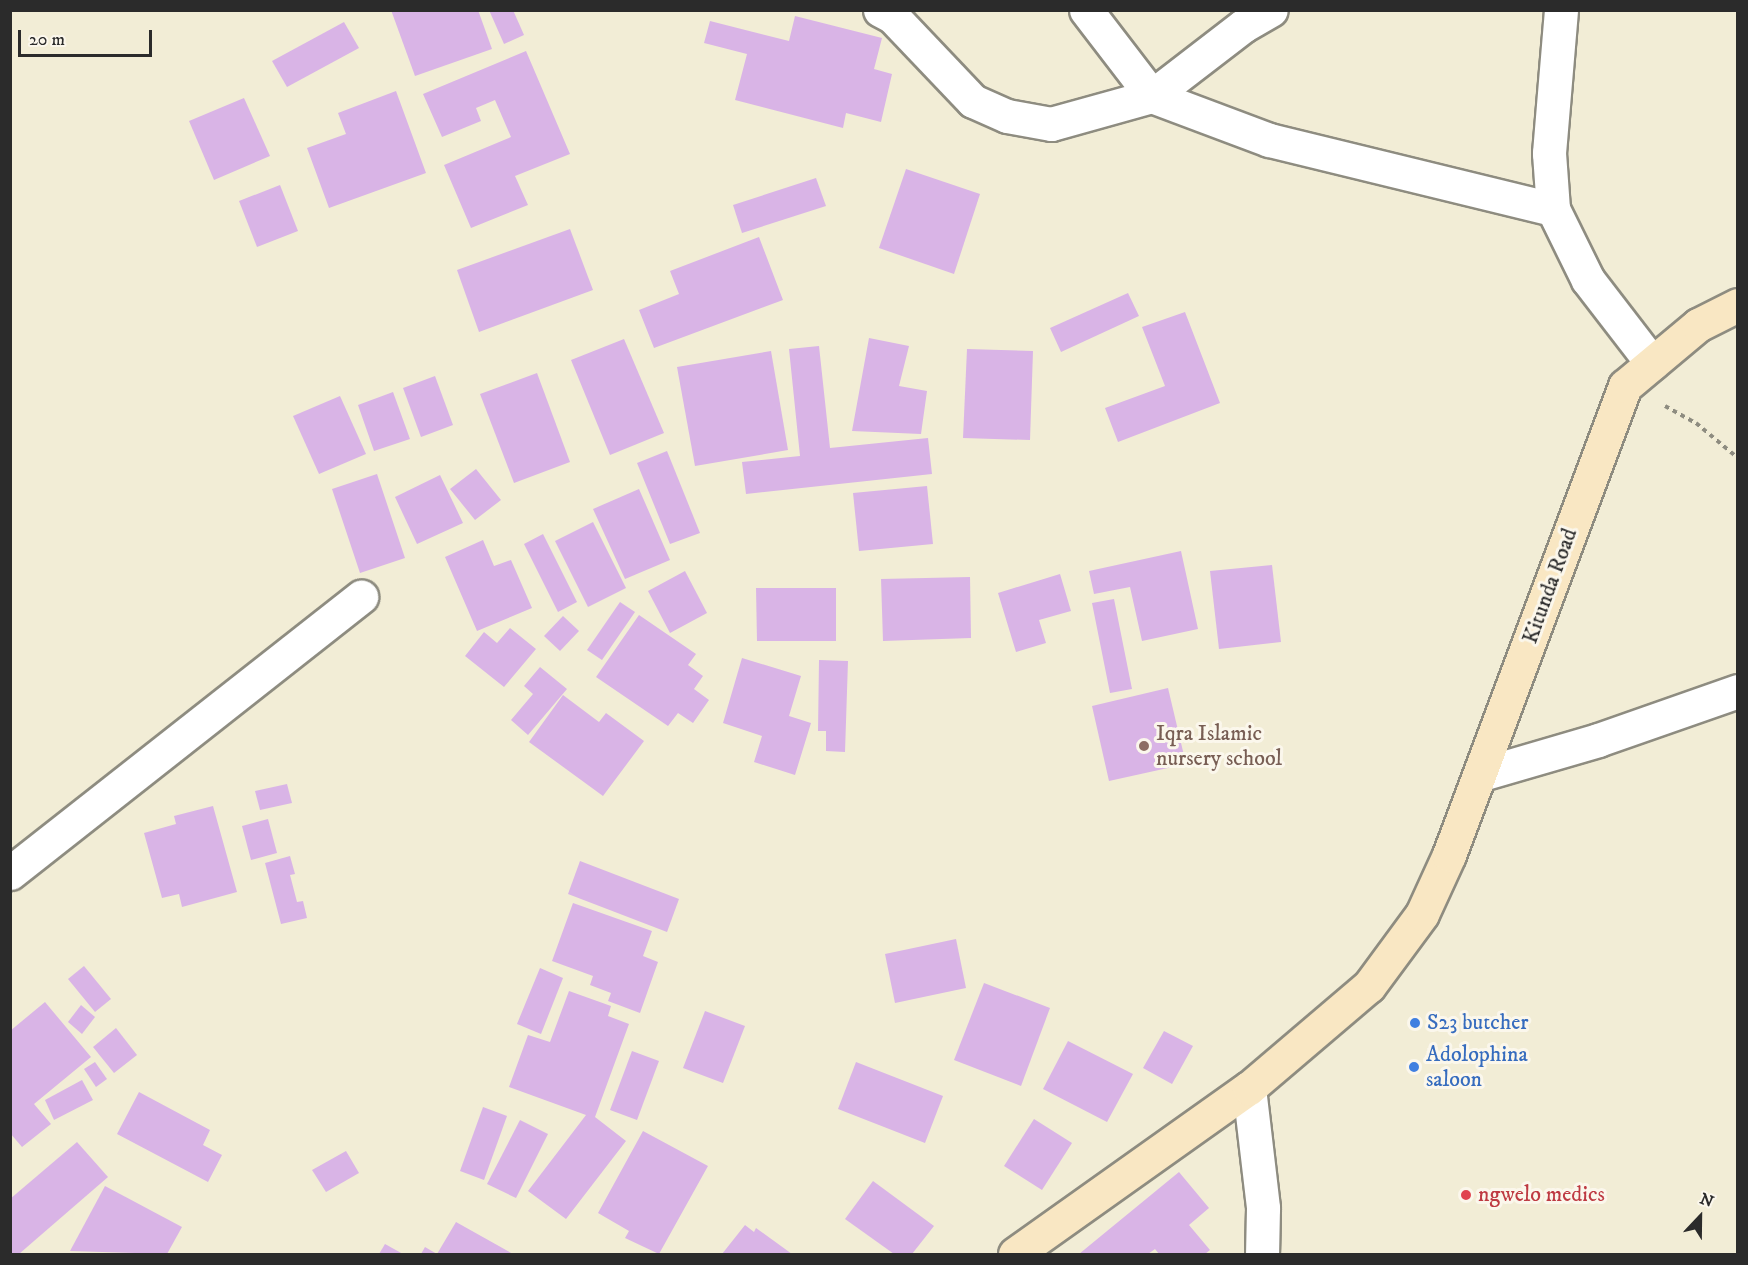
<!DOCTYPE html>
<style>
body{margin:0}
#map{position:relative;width:1748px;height:1265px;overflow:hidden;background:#f2edd6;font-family:"IM FELL DW Pica",serif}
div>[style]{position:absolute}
.building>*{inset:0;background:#d9b4e6}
.path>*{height:4px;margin-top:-2px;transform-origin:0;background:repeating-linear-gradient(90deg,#8e8c80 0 4.5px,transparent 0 9px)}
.roads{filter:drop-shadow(2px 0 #8e8c80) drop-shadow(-2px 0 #8e8c80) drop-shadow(0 2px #8e8c80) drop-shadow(0 -2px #8e8c80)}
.street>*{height:33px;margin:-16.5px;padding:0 16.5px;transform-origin:16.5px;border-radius:16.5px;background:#fff}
.secondary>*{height:33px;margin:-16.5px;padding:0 16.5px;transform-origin:16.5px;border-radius:16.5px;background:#f9e7c3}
.dots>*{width:16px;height:16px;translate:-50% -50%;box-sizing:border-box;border:3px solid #fbf7ec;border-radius:50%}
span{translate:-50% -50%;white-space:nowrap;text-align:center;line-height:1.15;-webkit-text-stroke:6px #fbf7ec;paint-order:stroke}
.street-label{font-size:22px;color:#2b2b2b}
.education-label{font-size:22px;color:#785e54}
.left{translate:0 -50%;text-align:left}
.shop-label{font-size:22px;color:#366cbe}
.health-label{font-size:22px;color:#be3a42}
.frame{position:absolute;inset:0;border:12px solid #2b2b2b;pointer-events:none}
.north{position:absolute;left:1670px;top:1187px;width:60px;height:60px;-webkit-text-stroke:4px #fbf7ec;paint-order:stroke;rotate:22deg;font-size:16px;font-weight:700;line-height:24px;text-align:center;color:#2b2b2b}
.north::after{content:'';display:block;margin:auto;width:21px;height:27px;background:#2b2b2b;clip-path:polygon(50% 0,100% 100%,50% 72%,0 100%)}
.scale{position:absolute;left:18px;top:30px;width:134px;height:27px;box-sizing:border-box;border:3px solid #2b2b2b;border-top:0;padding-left:8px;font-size:18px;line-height:21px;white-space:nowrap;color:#2b2b2b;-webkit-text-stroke:4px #fbf7ec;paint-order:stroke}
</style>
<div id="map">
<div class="building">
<div style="clip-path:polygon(391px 10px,478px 10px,492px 49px,415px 76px)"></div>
<div style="clip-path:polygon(489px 10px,513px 10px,524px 35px,504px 44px)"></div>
<div style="clip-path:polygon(795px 16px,882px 38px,874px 69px,892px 74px,881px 122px,846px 113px,843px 128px,735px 100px,747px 54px,704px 43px,710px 21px,789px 41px)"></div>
<div style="clip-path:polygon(344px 22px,359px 48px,287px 87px,272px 61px)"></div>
<div style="clip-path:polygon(526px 51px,570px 154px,515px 176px,528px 205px,471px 228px,444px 165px,511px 137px,495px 100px,476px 108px,481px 121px,442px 137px,423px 94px)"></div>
<div style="clip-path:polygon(396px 91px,426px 173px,329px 208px,307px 148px,346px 134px,338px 113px)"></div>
<div style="clip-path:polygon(244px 98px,270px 156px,214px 180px,189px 121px)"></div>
<div style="clip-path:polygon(906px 169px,980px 194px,954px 274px,879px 248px)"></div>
<div style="clip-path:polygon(816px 178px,826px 206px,742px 233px,733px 205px)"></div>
<div style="clip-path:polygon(280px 185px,298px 231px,257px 247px,239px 201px)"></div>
<div style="clip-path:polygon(570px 229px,593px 290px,479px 332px,457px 270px)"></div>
<div style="clip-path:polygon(759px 237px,783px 300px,654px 348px,639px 310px,679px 294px,670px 271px)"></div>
<div style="clip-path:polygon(1128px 293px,1139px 316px,1061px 352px,1050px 328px)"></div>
<div style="clip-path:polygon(1185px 312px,1220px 403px,1118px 442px,1105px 408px,1165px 386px,1142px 327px)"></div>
<div style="clip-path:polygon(869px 338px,909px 346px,899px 386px,927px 391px,921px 434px,852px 431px)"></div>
<div style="clip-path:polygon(624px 339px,664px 433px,610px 455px,571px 360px)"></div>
<div style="clip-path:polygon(819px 346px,830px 448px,928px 438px,932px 474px,746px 494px,742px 462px,800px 456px,789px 349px)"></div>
<div style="clip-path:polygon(967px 349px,1033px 351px,1030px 440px,963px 438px)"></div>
<div style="clip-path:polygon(771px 351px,788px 450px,695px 466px,677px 367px)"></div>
<div style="clip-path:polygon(537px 373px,570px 462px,514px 483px,480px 394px)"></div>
<div style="clip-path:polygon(435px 376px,453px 425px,421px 437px,403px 388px)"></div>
<div style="clip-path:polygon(393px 392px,410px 439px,374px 451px,358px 405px)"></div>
<div style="clip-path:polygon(340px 396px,366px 454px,319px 474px,293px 416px)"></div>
<div style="clip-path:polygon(667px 451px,700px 533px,670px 544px,637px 463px)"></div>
<div style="clip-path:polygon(476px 469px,501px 500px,475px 520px,450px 489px)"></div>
<div style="clip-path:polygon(377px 474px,405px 558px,360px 573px,332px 489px)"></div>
<div style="clip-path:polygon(440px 475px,463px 523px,417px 544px,395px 497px)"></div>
<div style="clip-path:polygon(927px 486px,933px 544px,859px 551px,853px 493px)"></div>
<div style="clip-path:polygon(639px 489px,670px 560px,625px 579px,593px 509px)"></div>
<div style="clip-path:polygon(593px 522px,626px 588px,588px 607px,555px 541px)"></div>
<div style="clip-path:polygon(543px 534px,577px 602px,558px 612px,524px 544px)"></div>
<div style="clip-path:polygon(483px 540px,494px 566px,511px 560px,532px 608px,477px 631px,445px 557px)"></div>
<div style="clip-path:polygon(1181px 551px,1198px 629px,1142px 641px,1130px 587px,1094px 594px,1089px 571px)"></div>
<div style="clip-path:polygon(1272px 565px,1281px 642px,1219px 649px,1210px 571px)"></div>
<div style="clip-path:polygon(685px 571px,707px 613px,670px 633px,648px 591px)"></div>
<div style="clip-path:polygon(1060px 574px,1071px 611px,1039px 620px,1046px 643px,1016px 652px,998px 593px)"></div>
<div style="clip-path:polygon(970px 577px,971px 638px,883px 641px,881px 579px)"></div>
<div style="clip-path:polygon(756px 588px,836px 588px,836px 641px,757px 641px)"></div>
<div style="clip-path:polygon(1114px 599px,1132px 689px,1110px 693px,1092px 603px)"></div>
<div style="clip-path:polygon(620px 602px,635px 612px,602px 660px,587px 650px)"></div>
<div style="clip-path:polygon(639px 615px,696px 654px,688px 665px,703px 676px,694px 689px,709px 700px,693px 723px,678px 713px,668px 726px,596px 677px)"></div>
<div style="clip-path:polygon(563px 616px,579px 631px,560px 651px,544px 636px)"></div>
<div style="clip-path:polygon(510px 628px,536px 649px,504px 687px,465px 656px,484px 632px,497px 643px)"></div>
<div style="clip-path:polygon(742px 658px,801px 676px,789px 716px,811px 723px,795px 775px,754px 762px,762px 736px,723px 723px)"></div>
<div style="clip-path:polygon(819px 660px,848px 661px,845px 752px,826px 751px,826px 731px,818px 731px)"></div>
<div style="clip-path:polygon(540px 667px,567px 689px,528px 735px,511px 720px,533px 694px,524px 686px)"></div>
<div style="clip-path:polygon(1168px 688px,1186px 764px,1109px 781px,1092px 706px)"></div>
<div style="clip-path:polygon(563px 695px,599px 722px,606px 713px,644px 741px,603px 796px,529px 742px)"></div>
<div style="clip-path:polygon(287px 784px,292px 803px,260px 810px,255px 791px)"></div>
<div style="clip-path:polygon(213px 806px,237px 892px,182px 907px,179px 894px,162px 898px,144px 833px,176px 824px,174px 816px)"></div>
<div style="clip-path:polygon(268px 819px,277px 853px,251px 860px,242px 826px)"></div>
<div style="clip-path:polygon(290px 856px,295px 874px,290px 875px,297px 902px,303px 901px,307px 918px,281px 924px,265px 863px)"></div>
<div style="clip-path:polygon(580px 861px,679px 899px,667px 932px,568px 894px)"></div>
<div style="clip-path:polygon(573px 903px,652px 931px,643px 956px,658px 962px,640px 1013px,608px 1001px,611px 993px,590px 985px,593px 976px,552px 961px)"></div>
<div style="clip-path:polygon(956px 939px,966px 988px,895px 1003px,885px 954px)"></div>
<div style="clip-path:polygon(84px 966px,111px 999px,95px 1012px,68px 979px)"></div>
<div style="clip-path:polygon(540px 968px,563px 978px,541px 1034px,517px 1024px)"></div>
<div style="clip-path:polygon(984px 983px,1050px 1008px,1021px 1086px,954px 1060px)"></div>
<div style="clip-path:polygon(569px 991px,611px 1006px,608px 1016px,629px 1024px,595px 1117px,626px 1141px,566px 1219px,528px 1191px,586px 1115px,509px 1087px,528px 1035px,550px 1042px)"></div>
<div style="clip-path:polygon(45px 1002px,91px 1057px,34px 1104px,51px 1124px,22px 1147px,10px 1133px,10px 1031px)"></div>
<div style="clip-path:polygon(81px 1005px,95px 1017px,82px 1034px,68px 1022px)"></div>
<div style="clip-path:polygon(705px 1011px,745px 1026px,723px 1083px,683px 1068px)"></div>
<div style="clip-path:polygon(116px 1028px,137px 1055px,114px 1073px,93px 1047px)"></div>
<div style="clip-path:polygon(1164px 1031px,1193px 1046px,1172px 1084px,1143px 1068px)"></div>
<div style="clip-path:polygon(1068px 1041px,1133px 1074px,1107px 1122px,1043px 1089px)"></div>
<div style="clip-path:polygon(632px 1051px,659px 1061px,637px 1120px,610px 1110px)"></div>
<div style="clip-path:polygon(95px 1062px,107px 1079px,96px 1087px,84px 1069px)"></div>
<div style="clip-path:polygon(856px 1062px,943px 1096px,925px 1143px,838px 1109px)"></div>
<div style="clip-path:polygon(82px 1080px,93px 1100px,54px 1120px,45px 1100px)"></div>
<div style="clip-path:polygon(139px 1092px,210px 1130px,203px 1145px,222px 1155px,208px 1182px,117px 1134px)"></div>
<div style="clip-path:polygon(483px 1107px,507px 1116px,484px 1180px,460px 1171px)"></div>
<div style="clip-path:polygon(1034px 1119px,1072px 1143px,1042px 1190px,1004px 1166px)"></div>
<div style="clip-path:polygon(520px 1120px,548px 1134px,516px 1198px,487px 1184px)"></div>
<div style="clip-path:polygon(643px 1131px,708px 1166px,659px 1254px,625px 1238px,629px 1231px,598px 1213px)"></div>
<div style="clip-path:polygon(77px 1142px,108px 1177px,19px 1254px,10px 1254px,10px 1199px)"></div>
<div style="clip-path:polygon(346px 1151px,359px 1173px,326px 1192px,312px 1170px)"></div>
<div style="clip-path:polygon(1179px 1172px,1209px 1208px,1189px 1225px,1210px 1250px,1205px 1254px,1159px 1254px,1155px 1249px,1148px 1254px,1079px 1254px)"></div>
<div style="clip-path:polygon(873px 1181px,934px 1226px,912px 1254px,894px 1254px,845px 1219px)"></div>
<div style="clip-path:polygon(105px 1186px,182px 1227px,167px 1254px,70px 1251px)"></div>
<div style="clip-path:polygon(456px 1222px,513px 1254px,421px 1254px,425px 1247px,437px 1254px)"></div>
<div style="clip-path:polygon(745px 1225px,754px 1232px,756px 1228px,792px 1254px,722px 1254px)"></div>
<div style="clip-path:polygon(385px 1244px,403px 1254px,379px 1254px)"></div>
</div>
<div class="path">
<div style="left:1665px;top:406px;width:35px;rotate:29deg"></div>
<div style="left:1696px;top:423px;width:55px;rotate:39.8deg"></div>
</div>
<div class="roads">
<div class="street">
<div style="left:880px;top:10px;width:15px;rotate:28deg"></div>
<div style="left:893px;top:17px;width:116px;rotate:46.4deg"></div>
<div style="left:973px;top:101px;width:37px;rotate:24deg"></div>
<div style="left:1007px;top:116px;width:45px;rotate:10.3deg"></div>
<div style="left:1051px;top:124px;width:105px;rotate:-15.5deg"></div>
<div style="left:1152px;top:96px;width:125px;rotate:20.6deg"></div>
<div style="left:1269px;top:140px;width:292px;rotate:13.7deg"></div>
<div style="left:1086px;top:10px;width:108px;rotate:52.5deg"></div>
<div style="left:1152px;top:96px;width:115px;rotate:-37.6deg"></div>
<div style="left:1243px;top:26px;width:32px;rotate:-30deg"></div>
<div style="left:1561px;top:10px;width:144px;rotate:94.8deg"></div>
<div style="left:1549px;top:153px;width:56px;rotate:85.9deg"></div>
<div style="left:1553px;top:209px;width:79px;rotate:63.8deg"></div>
<div style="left:1588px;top:280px;width:105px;rotate:52.4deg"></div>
<div style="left:1482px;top:774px;width:121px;rotate:-16.3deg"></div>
<div style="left:1598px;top:740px;width:148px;rotate:-19.3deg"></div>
<div style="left:10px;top:873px;width:447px;rotate:-38.2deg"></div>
<div style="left:1249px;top:1088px;width:121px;rotate:83.3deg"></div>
<div style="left:1263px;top:1208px;width:46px;rotate:91.2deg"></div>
</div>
<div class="secondary">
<div style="left:1015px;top:1254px;width:287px;rotate:-35.4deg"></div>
<div style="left:1249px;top:1088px;width:157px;rotate:-40.4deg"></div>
<div style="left:1369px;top:986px;width:89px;rotate:-53.6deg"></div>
<div style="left:1422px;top:914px;width:65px;rotate:-65.4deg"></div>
<div style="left:1449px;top:855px;width:501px;rotate:-69.43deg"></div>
<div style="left:1625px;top:386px;width:95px;rotate:-39.9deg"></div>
<div style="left:1698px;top:325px;width:45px;rotate:-26.6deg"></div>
</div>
</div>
<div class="dots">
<div style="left:1144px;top:746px;background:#8d6e63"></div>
<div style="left:1415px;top:1023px;background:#3f7fe0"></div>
<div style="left:1414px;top:1067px;background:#3f7fe0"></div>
<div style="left:1466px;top:1195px;background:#e0444e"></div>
</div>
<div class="street-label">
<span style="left:1550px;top:586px;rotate:-70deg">Kitunda Road</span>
</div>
<div class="education-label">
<span class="left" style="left:1156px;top:746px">Iqra Islamic<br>nursery school</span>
</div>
<div class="shop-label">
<span class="left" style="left:1427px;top:1023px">S23 butcher</span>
<span class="left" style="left:1426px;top:1067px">Adolophina<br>saloon</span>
</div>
<div class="health-label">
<span class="left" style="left:1478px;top:1195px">ngwelo medics</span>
</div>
<div class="frame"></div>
<div class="north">N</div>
<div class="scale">20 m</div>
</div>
